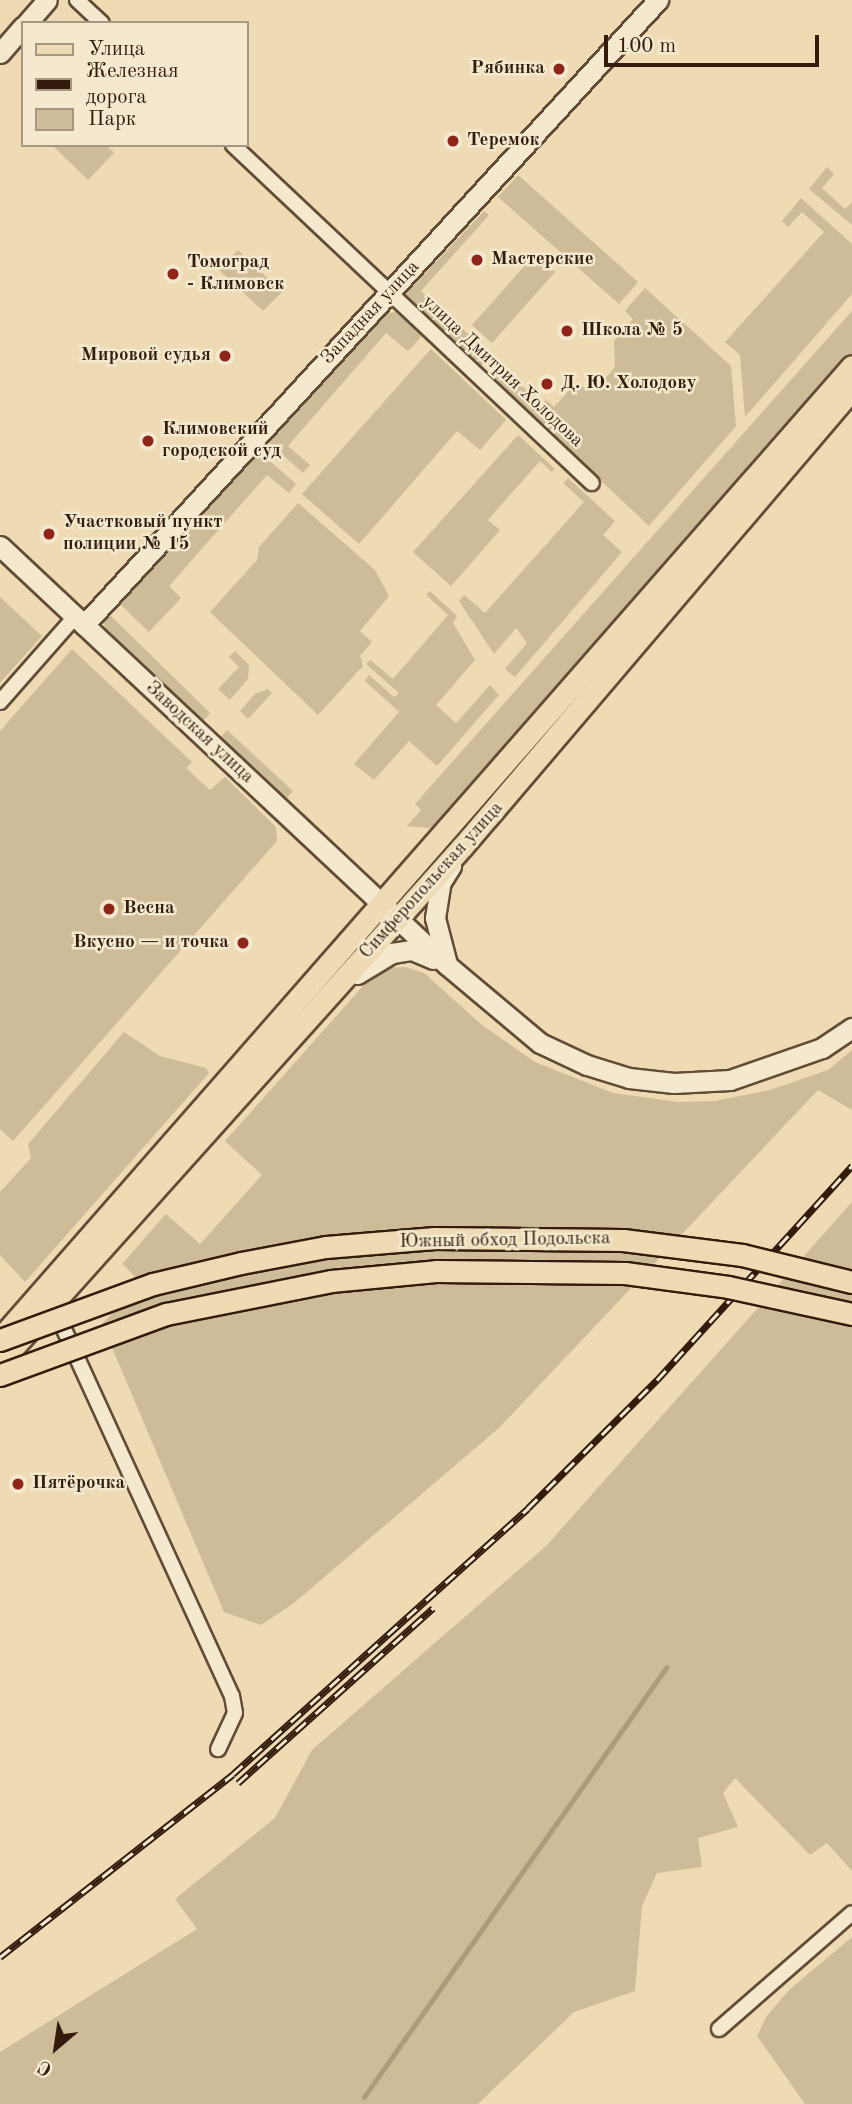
<!DOCTYPE html>
<meta charset="utf-8">
<style>
body{margin:0}
#map{position:relative;width:852px;height:2104px;overflow:hidden;background:#eedbb3;font-family:"Old Standard TT",serif}
div>[style]{position:absolute}
.green>*{inset:0;background:#cebb97}
.stream>*{height:4.5px;margin:-2.25px;padding:0 2.25px;transform-origin:2.25px;border-radius:2.25px;background:#af9a7b}
.roads{filter:drop-shadow(2px 0 #624c36) drop-shadow(-2px 0 #624c36) drop-shadow(0 2px #624c36) drop-shadow(0 -2px #624c36)}
.street>*{height:14px;margin:-7px;padding:0 7px;transform-origin:7px;border-radius:7px;background:#f4e8ce}
.secondary>*{height:19px;margin:-9.5px;padding:0 9.5px;transform-origin:9.5px;border-radius:9.5px;background:#f4e8ce}
.primary>*{height:21px;margin:-10.5px;padding:0 10.5px;transform-origin:10.5px;border-radius:10.5px;background:#eedbb3}
.rail>*{height:7px;margin-top:-3.5px;transform-origin:0;background:repeating-linear-gradient(90deg,#f4e8ce 0 13px,#341c0d 0 26px);box-sizing:border-box;border-block:2px solid #341c0d}
.bridges{filter:drop-shadow(2px 0 #341c0d) drop-shadow(-2px 0 #341c0d) drop-shadow(0 2px #341c0d) drop-shadow(0 -2px #341c0d)}
.primary-bridge>*{height:21px;margin:-10.5px;padding:0 10.5px;transform-origin:10.5px;border-radius:10.5px;background:#eedbb3}
.dots>*{width:19px;height:19px;translate:-50% -50%;box-sizing:border-box;border:4px solid #f4e8ce;border-radius:50%}
span{translate:-50% -50%;white-space:nowrap;text-align:center;line-height:1.15;-webkit-text-stroke:5px #f4e8ce;paint-order:stroke}
.poi-label{font-size:19px;color:#341c0d;font-weight:700}
.right{translate:-100% -50%;text-align:right}
.left{translate:0 -50%;text-align:left}
.street-label{font-size:19px;color:#341c0d}
.legend{position:absolute;left:21px;top:21px;width:228px;height:126px;box-sizing:border-box;background:#f4e8ce;border:2px solid #a79681;margin:0;padding:9px 12px;list-style:none;font-size:21px;color:#341c0d}
.legend li{display:flex;align-items:center;gap:14px;height:35px}
.legend b{width:35px;border:2px solid #a79681}
.north{position:absolute;left:21px;top:2013px;width:70px;height:70px;-webkit-text-stroke:5px #f4e8ce;paint-order:stroke;rotate:209deg;font-size:19px;font-weight:700;line-height:28px;text-align:center;color:#341c0d}
.north::after{content:'';display:block;margin:auto;width:24px;height:32px;background:#341c0d;clip-path:polygon(50% 0,100% 100%,50% 72%,0 100%)}
.scale{position:absolute;left:604px;top:35px;width:215px;height:32px;box-sizing:border-box;border:4px solid #341c0d;border-top:0;padding-left:9px;font-size:21px;line-height:24px;white-space:nowrap;color:#341c0d;-webkit-text-stroke:5px #f4e8ce;paint-order:stroke}
</style>
<div id="map">
<div class="green">
<div style="clip-path:polygon(52px 145px,106px 145px,114px 153px,88px 180px)"></div>
<div style="clip-path:polygon(827px 167px,834px 174px,822px 188px,845px 209px,852px 202px,852px 225px,809px 189px)"></div>
<div style="clip-path:polygon(518px 175px,638px 282px,619px 304px,498px 197px)"></div>
<div style="clip-path:polygon(801px 198px,852px 244px,852px 294px,745px 417px,740px 355px,725px 342px,824px 232px,802px 212px,788px 227px,782px 221px)"></div>
<div style="clip-path:polygon(484px 211px,489px 215px,421px 291px,491px 355px,480px 367px,405px 295px)"></div>
<div style="clip-path:polygon(238px 250px,282px 292px,263px 311px,219px 270px)"></div>
<div style="clip-path:polygon(535px 254px,555px 272px,492px 343px,472px 325px)"></div>
<div style="clip-path:polygon(645px 288px,731px 366px,736px 426px,649px 526px,491px 377px,501px 367px,541px 404px,546px 400px,554px 407px,572px 387px,598px 387px,615px 367px,614px 341px,633px 319px,625px 311px)"></div>
<div style="clip-path:polygon(852px 311px,852px 354px,440px 822px,429px 828px,407px 826px,421px 810px,415px 804px)"></div>
<div style="clip-path:polygon(396px 312px,422px 336px,408px 351px,386px 333px,288px 446px,310px 465px,303px 473px,265px 439px,380px 314px)"></div>
<div style="clip-path:polygon(431px 349px,506px 420px,480px 450px,457px 431px,359px 544px,302px 494px)"></div>
<div style="clip-path:polygon(518px 435px,555px 469px,552px 472px,540px 461px,488px 520px,500px 530px,451px 586px,413px 552px)"></div>
<div style="clip-path:polygon(256px 449px,296px 484px,289px 493px,267px 475px,169px 586px,181px 598px,149px 632px,117px 601px)"></div>
<div style="clip-path:polygon(568px 478px,615px 521px,603px 535px,622px 552px,515px 677px,505px 669px,527px 643px,516px 628px,494px 654px,459px 601px,464px 595px,485px 613px,584px 502px,563px 483px)"></div>
<div style="clip-path:polygon(298px 503px,375px 570px,389px 596px,360px 631px,372px 642px,360px 656px,363px 666px,318px 715px,210px 612px,257px 560px,259px 547px)"></div>
<div style="clip-path:polygon(430px 591px,457px 616px,453px 623px,475px 660px,436px 705px,456px 723px,490px 685px,499px 695px,437px 766px,409px 741px,374px 780px,354px 764px,399px 712px,365px 681px,369px 675px,394px 697px,399px 693px,366px 664px,370px 660px,393px 679px,448px 615px,426px 595px)"></div>
<div style="clip-path:polygon(0 597px,42px 636px,0 683px)"></div>
<div style="clip-path:polygon(108px 613px,210px 713px,203px 721px,105px 628px,103px 619px)"></div>
<div style="clip-path:polygon(72px 649px,192px 762px,186px 768px,210px 790px,225px 777px,276px 827px,277px 841px,13px 1141px,0 1129px,0 731px)"></div>
<div style="clip-path:polygon(235px 651px,249px 665px,248px 679px,230px 700px,218px 689px,239px 667px,229px 657px)"></div>
<div style="clip-path:polygon(268px 689px,272px 693px,248px 719px,240px 711px,255px 694px)"></div>
<div style="clip-path:polygon(227px 730px,293px 791px,285px 800px,219px 739px)"></div>
<div style="clip-path:polygon(406px 967px,424px 973px,482px 1025px,535px 1062px,613px 1093px,678px 1102px,715px 1101px,770px 1090px,828px 1070px,852px 1050px,852px 1110px,818px 1090px,499px 1428px,294px 1603px,261px 1625px,224px 1612px,102px 1324px,141px 1282px,122px 1264px,166px 1214px,200px 1244px,262px 1175px,225px 1141px,371px 977px,384px 968px)"></div>
<div style="clip-path:polygon(124px 1032px,160px 1056px,206px 1068px,209px 1073px,25px 1282px,0 1255px,0 1192px,31px 1158px,28px 1144px)"></div>
<div style="clip-path:polygon(852px 1202px,852px 1871px,827px 1843px,810px 1855px,735px 1778px,723px 1793px,738px 1827px,698px 1838px,702px 1867px,657px 1873px,642px 1906px,635px 1991px,574px 2012px,478px 2104px,0 2104px,0 2052px,197px 1929px,175px 1899px,275px 1818px,312px 1750px,546px 1546px)"></div>
<div style="clip-path:polygon(852px 1937px,852px 2104px,805px 2104px,757px 2036px,766px 2017px,789px 1990px)"></div>
</div>
<div class="stream">
<div style="left:364px;top:2097px;width:525px;rotate:-54.86deg"></div>
</div>
<div class="roads">
<div class="street">
<div style="left:77px;top:0;width:34px;rotate:43deg"></div>
<div style="left:233px;top:145px;width:493px;rotate:43.3deg"></div>
<div style="left:0;top:702px;width:113px;rotate:-48.6deg"></div>
<div style="left:57px;top:1314px;width:420px;rotate:65.4deg"></div>
<div style="left:232px;top:1696px;width:17px;rotate:80deg"></div>
<div style="left:235px;top:1713px;width:40px;rotate:115deg"></div>
<div style="left:719px;top:2029px;width:176px;rotate:-41.1deg"></div>
</div>
<div class="secondary">
<div style="left:27px;top:23px;width:30px;rotate:-49deg"></div>
<div style="left:0;top:53px;width:35px;rotate:-49deg"></div>
<div style="left:0;top:546px;width:613px;rotate:43.15deg"></div>
<div style="left:447px;top:965px;width:121px;rotate:40deg"></div>
<div style="left:540px;top:1043px;width:52px;rotate:25.1deg"></div>
<div style="left:587px;top:1065px;width:44px;rotate:17.2deg"></div>
<div style="left:629px;top:1078px;width:45px;rotate:6.3deg"></div>
<div style="left:674px;top:1083px;width:56px;rotate:-3.1deg"></div>
<div style="left:730px;top:1080px;width:97px;rotate:-19.2deg"></div>
<div style="left:822px;top:1048px;width:36px;rotate:-34deg"></div>
<div style="left:84px;top:625px;width:849px;rotate:-47.44deg"></div>
<div style="left:447px;top:964px;width:48px;rotate:-104.6deg"></div>
<div style="left:435px;top:918px;width:36px;rotate:-81deg"></div>
<div style="left:441px;top:882px;width:19px;rotate:-58deg"></div>
<div style="left:357px;top:974px;width:41px;rotate:-31deg"></div>
<div style="left:392px;top:953px;width:20px;rotate:-9deg"></div>
<div style="left:412px;top:950px;width:23px;rotate:23deg"></div>
</div>
<div class="primary">
<div style="left:0;top:1339px;width:1293px;rotate:-48.79deg"></div>
<div style="left:0;top:1362px;width:692px;rotate:-48.11deg"></div>
<div style="left:462px;top:847px;width:602px;rotate:-49.58deg"></div>
</div>
</div>
<div class="rail">
<div style="left:238px;top:1783px;width:262px;rotate:-41.9deg"></div>
<div style="left:0;top:1957px;width:296px;rotate:-38.1deg"></div>
<div style="left:233px;top:1774px;width:397px;rotate:-42deg"></div>
<div style="left:528px;top:1508px;width:182px;rotate:-44.8deg"></div>
<div style="left:657px;top:1380px;width:290px;rotate:-47.7deg"></div>
</div>
<div class="bridges">
<div class="primary-bridge">
<div style="left:0;top:1340px;width:163px;rotate:-20.1deg"></div>
<div style="left:153px;top:1284px;width:90px;rotate:-13.4deg"></div>
<div style="left:241px;top:1263px;width:86px;rotate:-10.7deg"></div>
<div style="left:326px;top:1247px;width:109px;rotate:-4.7deg"></div>
<div style="left:435px;top:1238px;width:188px;rotate:0.6deg"></div>
<div style="left:623px;top:1240px;width:120px;rotate:7.2deg"></div>
<div style="left:742px;top:1255px;width:113px;rotate:13.8deg"></div>
<div style="left:0;top:1375px;width:177px;rotate:-20.2deg"></div>
<div style="left:166px;top:1314px;width:168px;rotate:-11.3deg"></div>
<div style="left:331px;top:1281px;width:105px;rotate:-5.4deg"></div>
<div style="left:436px;top:1271px;width:189px;rotate:0.6deg"></div>
<div style="left:625px;top:1273px;width:104px;rotate:7.7deg"></div>
<div style="left:728px;top:1287px;width:127px;rotate:12.3deg"></div>
</div>
</div>
<div class="dots">
<div style="left:559px;top:69px;background:#8f2418"></div>
<div style="left:453px;top:141px;background:#8f2418"></div>
<div style="left:477px;top:260px;background:#8f2418"></div>
<div style="left:173px;top:274px;background:#8f2418"></div>
<div style="left:567px;top:331px;background:#8f2418"></div>
<div style="left:225px;top:356px;background:#8f2418"></div>
<div style="left:547px;top:384px;background:#8f2418"></div>
<div style="left:148px;top:441px;background:#8f2418"></div>
<div style="left:49px;top:534px;background:#8f2418"></div>
<div style="left:109px;top:909px;background:#8f2418"></div>
<div style="left:243px;top:943px;background:#8f2418"></div>
<div style="left:18px;top:1484px;background:#8f2418"></div>
</div>
<div class="poi-label">
<span class="right" style="left:545px;top:69px">Рябинка</span>
<span class="left" style="left:467px;top:141px">Теремок</span>
<span class="left" style="left:491px;top:260px">Мастерские</span>
<span class="left" style="left:187px;top:274px">Томоград<br>- Климовск</span>
<span class="left" style="left:581px;top:331px">Школа № 5</span>
<span class="right" style="left:211px;top:356px">Мировой судья</span>
<span class="left" style="left:561px;top:384px">Д. Ю. Холодову</span>
<span class="left" style="left:162px;top:441px">Климовский<br>городской суд</span>
<span class="left" style="left:63px;top:534px">Участковый пункт<br>полиции № 15</span>
<span class="left" style="left:123px;top:909px">Весна</span>
<span class="right" style="left:229px;top:943px">Вкусно — и точка</span>
<span class="left" style="left:32px;top:1484px">Пятёрочка</span>
</div>
<div class="street-label">
<span style="left:371px;top:313px;rotate:-47deg">Западная улица</span>
<span style="left:502px;top:372px;rotate:43deg">улица Дмитрия Холодова</span>
<span style="left:199px;top:733px;rotate:43deg">Заводская улица</span>
<span style="left:432px;top:881px;rotate:-48deg">Симферопольская улица</span>
<span style="left:505px;top:1241px;rotate:-1deg">Южный обход Подольска</span>
</div>
<ul class="legend">
<li><b style="height:9px;background:#eedbb3"></b>Улица</li>
<li><b style="height:9px;background:#341c0d"></b>Железная дорога</li>
<li><b style="height:19px;background:#cebb97"></b>Парк</li>
</ul>
<div class="north">С</div>
<div class="scale">100 m</div>
</div>
